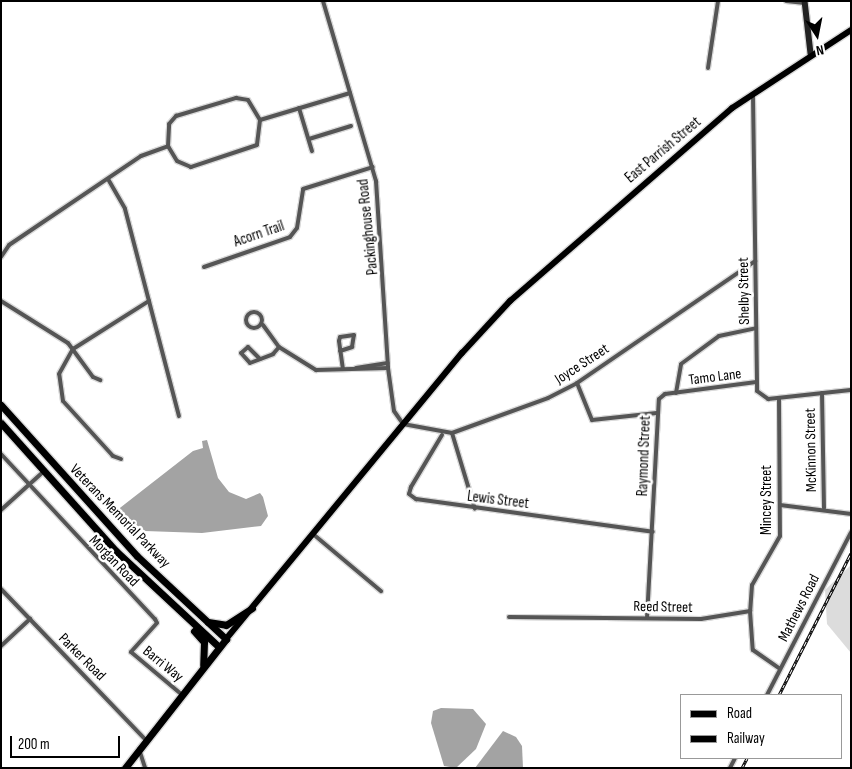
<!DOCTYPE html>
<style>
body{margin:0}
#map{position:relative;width:852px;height:769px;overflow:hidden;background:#fff;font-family:"Sofia Sans Condensed",sans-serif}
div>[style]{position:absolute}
.green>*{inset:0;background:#dcdcdc}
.water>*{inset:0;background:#a3a3a3}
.roads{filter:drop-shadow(1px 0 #dbdbdb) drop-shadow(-1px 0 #dbdbdb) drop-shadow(0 1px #dbdbdb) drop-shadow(0 -1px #dbdbdb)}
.street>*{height:4px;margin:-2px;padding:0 2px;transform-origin:2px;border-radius:2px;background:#555}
.street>.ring{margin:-2px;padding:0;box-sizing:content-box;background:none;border:4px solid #555;border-radius:50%}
.secondary>*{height:5.5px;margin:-2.75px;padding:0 2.75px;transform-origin:2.75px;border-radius:2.75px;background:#222}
.primary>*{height:6px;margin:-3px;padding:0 3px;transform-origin:3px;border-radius:3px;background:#000}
.highway>*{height:7px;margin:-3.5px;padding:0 3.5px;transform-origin:3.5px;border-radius:3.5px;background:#000}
.rail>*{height:3px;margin-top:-1.5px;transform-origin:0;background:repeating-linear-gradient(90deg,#fff 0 4px,#000 0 8px);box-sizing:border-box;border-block:1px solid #000}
span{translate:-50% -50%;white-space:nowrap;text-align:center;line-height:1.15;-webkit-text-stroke:5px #fff;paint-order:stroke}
.street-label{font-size:15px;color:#000}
.frame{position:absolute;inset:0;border:2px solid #000;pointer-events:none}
.legend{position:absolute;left:680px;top:694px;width:162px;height:65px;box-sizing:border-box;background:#fff;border:1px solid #999;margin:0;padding:6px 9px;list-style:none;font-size:15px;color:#000}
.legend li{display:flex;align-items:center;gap:10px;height:25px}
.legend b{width:25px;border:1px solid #999}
.north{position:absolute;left:792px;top:10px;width:50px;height:50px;-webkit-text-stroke:4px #fff;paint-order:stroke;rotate:169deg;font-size:14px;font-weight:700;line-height:20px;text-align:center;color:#000}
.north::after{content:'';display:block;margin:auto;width:18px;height:22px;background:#000;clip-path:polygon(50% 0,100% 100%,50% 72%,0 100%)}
.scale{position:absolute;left:10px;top:736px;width:110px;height:22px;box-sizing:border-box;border:2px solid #000;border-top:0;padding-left:6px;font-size:15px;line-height:18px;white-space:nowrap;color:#000;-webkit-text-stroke:4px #fff;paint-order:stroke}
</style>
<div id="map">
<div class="green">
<div style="clip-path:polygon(851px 565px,851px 653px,827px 624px,825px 590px)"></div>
</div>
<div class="water">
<div style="clip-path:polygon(207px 440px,218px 478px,229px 492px,246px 499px,260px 493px,263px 497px,268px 516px,261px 526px,202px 533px,145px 531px,116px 511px,193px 451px,203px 448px,202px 441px)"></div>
<div style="clip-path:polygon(441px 708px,473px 709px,486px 724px,476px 749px,456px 768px,444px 766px,431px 723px,433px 711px)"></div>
<div style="clip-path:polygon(503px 731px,516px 737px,522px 746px,523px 768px,475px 768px)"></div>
</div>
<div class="roads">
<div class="street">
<div style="left:323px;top:1px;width:188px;rotate:73.6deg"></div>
<div style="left:376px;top:181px;width:187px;rotate:86.3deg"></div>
<div style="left:388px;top:368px;width:43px;rotate:82.1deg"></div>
<div style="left:394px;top:411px;width:16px;rotate:55deg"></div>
<div style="left:403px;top:424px;width:50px;rotate:10.4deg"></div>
<div style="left:452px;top:433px;width:102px;rotate:-20deg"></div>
<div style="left:548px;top:398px;width:33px;rotate:-27deg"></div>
<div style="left:577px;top:383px;width:216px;rotate:-34.4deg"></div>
<div style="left:786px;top:1px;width:19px;rotate:6deg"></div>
<div style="left:708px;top:68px;width:68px;rotate:-81.5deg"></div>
<div style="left:753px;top:95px;width:296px;rotate:89.2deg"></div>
<div style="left:757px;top:391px;width:14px;rotate:36deg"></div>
<div style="left:768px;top:399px;width:83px;rotate:-6.2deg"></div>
<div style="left:236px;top:98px;width:12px;rotate:9deg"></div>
<div style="left:248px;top:100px;width:23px;rotate:59deg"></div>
<div style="left:260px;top:120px;width:25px;rotate:97deg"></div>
<div style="left:257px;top:145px;width:70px;rotate:161.6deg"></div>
<div style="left:191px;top:167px;width:15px;rotate:-157deg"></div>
<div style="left:177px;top:161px;width:17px;rotate:-121deg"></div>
<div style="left:168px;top:146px;width:22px;rotate:-87deg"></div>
<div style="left:169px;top:124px;width:11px;rotate:-49deg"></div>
<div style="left:176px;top:116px;width:63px;rotate:-16.7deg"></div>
<div style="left:299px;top:108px;width:45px;rotate:73.2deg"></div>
<div style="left:260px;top:120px;width:94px;rotate:-16.7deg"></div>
<div style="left:309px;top:139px;width:44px;rotate:-17.2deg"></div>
<div style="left:108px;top:179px;width:34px;rotate:60deg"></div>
<div style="left:125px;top:209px;width:214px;rotate:75.4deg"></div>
<div style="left:1px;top:257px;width:14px;rotate:-56deg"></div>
<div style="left:9px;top:245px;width:159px;rotate:-34deg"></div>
<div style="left:141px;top:156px;width:29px;rotate:-20deg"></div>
<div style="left:204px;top:267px;width:91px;rotate:-19.2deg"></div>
<div style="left:290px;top:237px;width:11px;rotate:-52deg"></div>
<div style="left:297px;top:228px;width:39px;rotate:-81deg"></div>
<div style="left:303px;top:189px;width:73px;rotate:-17.4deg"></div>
<div style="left:1px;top:301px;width:79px;rotate:32.1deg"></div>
<div style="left:68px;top:343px;width:42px;rotate:53.7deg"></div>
<div style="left:93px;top:377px;width:8px;rotate:23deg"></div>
<div class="ring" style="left:246px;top:312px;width:12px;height:12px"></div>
<div style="left:263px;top:325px;width:27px;rotate:54deg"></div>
<div style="left:279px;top:347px;width:44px;rotate:31.9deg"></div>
<div style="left:316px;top:370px;width:72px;rotate:-1.6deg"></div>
<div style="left:340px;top:351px;width:13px;rotate:-18deg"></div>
<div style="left:352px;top:347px;width:12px;rotate:-81deg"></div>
<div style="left:354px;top:335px;width:14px;rotate:172deg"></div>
<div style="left:340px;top:337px;width:4px;rotate:104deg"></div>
<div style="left:339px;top:341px;width:28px;rotate:82deg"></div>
<div style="left:260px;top:359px;width:17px;rotate:-135deg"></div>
<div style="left:248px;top:347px;width:9px;rotate:139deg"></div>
<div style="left:241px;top:353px;width:13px;rotate:48deg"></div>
<div style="left:250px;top:363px;width:25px;rotate:-21deg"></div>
<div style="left:273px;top:354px;width:9px;rotate:-49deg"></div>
<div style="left:356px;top:368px;width:32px;rotate:-9deg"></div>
<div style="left:577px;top:383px;width:40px;rotate:68deg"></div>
<div style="left:592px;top:420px;width:65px;rotate:-6.1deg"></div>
<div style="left:676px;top:393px;width:29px;rotate:-80deg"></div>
<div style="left:681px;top:364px;width:47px;rotate:-36.4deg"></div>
<div style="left:719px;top:336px;width:38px;rotate:-12deg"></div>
<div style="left:822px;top:393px;width:115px;rotate:89deg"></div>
<div style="left:779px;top:398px;width:138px;rotate:89.6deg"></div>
<div style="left:780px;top:536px;width:56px;rotate:119.7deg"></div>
<div style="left:752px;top:585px;width:26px;rotate:94deg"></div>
<div style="left:750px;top:611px;width:39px;rotate:86deg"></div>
<div style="left:753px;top:650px;width:33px;rotate:35deg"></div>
<div style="left:452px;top:433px;width:79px;rotate:73.2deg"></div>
<div style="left:442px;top:435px;width:61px;rotate:120.8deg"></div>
<div style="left:411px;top:487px;width:7px;rotate:106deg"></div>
<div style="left:409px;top:494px;width:9px;rotate:36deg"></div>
<div style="left:416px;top:499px;width:239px;rotate:7.9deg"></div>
<div style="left:1px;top:454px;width:226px;rotate:47deg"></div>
<div style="left:155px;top:619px;width:4px;rotate:63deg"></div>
<div style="left:157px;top:623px;width:39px;rotate:132deg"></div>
<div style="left:131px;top:652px;width:65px;rotate:40deg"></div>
<div style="left:121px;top:459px;width:9px;rotate:-159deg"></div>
<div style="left:113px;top:456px;width:74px;rotate:-132.3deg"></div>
<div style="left:63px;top:401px;width:27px;rotate:-98deg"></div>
<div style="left:59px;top:374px;width:29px;rotate:-61deg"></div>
<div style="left:73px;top:349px;width:90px;rotate:-32.3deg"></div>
<div style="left:780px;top:505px;width:72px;rotate:7.2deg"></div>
<div style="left:1px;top:510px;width:57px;rotate:-42.1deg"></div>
<div style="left:313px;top:534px;width:89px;rotate:40deg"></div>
<div style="left:1px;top:589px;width:209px;rotate:46.2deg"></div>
<div style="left:509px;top:617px;width:192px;rotate:0.6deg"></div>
<div style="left:701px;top:619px;width:50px;rotate:-9.3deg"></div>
<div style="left:647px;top:618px;width:219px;rotate:-86.9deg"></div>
<div style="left:659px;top:399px;width:8px;rotate:-40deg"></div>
<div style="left:665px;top:394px;width:92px;rotate:-7.5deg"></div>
<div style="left:1px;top:646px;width:40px;rotate:-43deg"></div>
<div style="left:767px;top:695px;width:183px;rotate:-62.7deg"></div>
<div style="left:139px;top:749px;width:20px;rotate:72deg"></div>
<div style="left:730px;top:768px;width:11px;rotate:-63deg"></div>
</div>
<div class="secondary">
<div style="left:805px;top:1px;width:53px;rotate:83.5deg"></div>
</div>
<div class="primary">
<div style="left:226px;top:639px;width:371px;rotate:-50.5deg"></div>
<div style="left:462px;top:353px;width:71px;rotate:-47.3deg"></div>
<div style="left:510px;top:301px;width:294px;rotate:-41deg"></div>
<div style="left:732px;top:108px;width:142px;rotate:-33.2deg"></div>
</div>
<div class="highway">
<div style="left:1px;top:405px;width:203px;rotate:48deg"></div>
<div style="left:137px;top:556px;width:122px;rotate:43deg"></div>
<div style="left:226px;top:639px;width:164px;rotate:128.1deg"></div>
<div style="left:1px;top:423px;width:172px;rotate:48.1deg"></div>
<div style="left:116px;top:551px;width:141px;rotate:43deg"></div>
<div style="left:208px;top:622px;width:18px;rotate:9deg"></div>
<div style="left:226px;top:625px;width:31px;rotate:-33deg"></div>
<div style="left:194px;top:631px;width:15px;rotate:48deg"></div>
<div style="left:204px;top:642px;width:23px;rotate:92deg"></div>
</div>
</div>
<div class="rail">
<div style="left:779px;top:695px;width:159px;rotate:-63.1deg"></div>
<div style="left:742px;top:768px;width:11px;rotate:-63deg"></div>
</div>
<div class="street-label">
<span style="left:663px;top:150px;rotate:-40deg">East Parrish Street</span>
<span style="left:368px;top:227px;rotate:-96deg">Packinghouse Road</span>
<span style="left:259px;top:234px;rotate:-19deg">Acorn Trail</span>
<span style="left:744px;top:291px;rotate:-91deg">Shelby Street</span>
<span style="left:582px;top:364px;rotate:-33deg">Joyce Street</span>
<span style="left:715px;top:377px;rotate:-7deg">Tamo Lane</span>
<span style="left:811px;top:450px;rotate:-91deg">McKinnon Street</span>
<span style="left:644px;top:456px;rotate:-88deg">Raymond Street</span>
<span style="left:498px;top:500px;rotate:7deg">Lewis Street</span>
<span style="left:767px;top:500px;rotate:-90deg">Mincey Street</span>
<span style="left:120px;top:516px;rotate:46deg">Veterans Memorial Parkway</span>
<span style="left:114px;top:561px;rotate:46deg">Morgan Road</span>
<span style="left:663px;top:607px;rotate:1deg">Reed Street</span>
<span style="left:799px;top:608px;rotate:-63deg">Mathews Road</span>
<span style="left:82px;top:657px;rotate:45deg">Parker Road</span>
<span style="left:163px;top:664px;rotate:39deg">Barri Way</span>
</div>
<div class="frame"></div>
<ul class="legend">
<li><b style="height:6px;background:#000"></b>Road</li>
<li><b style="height:6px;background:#000"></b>Railway</li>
</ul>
<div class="north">N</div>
<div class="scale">200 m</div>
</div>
